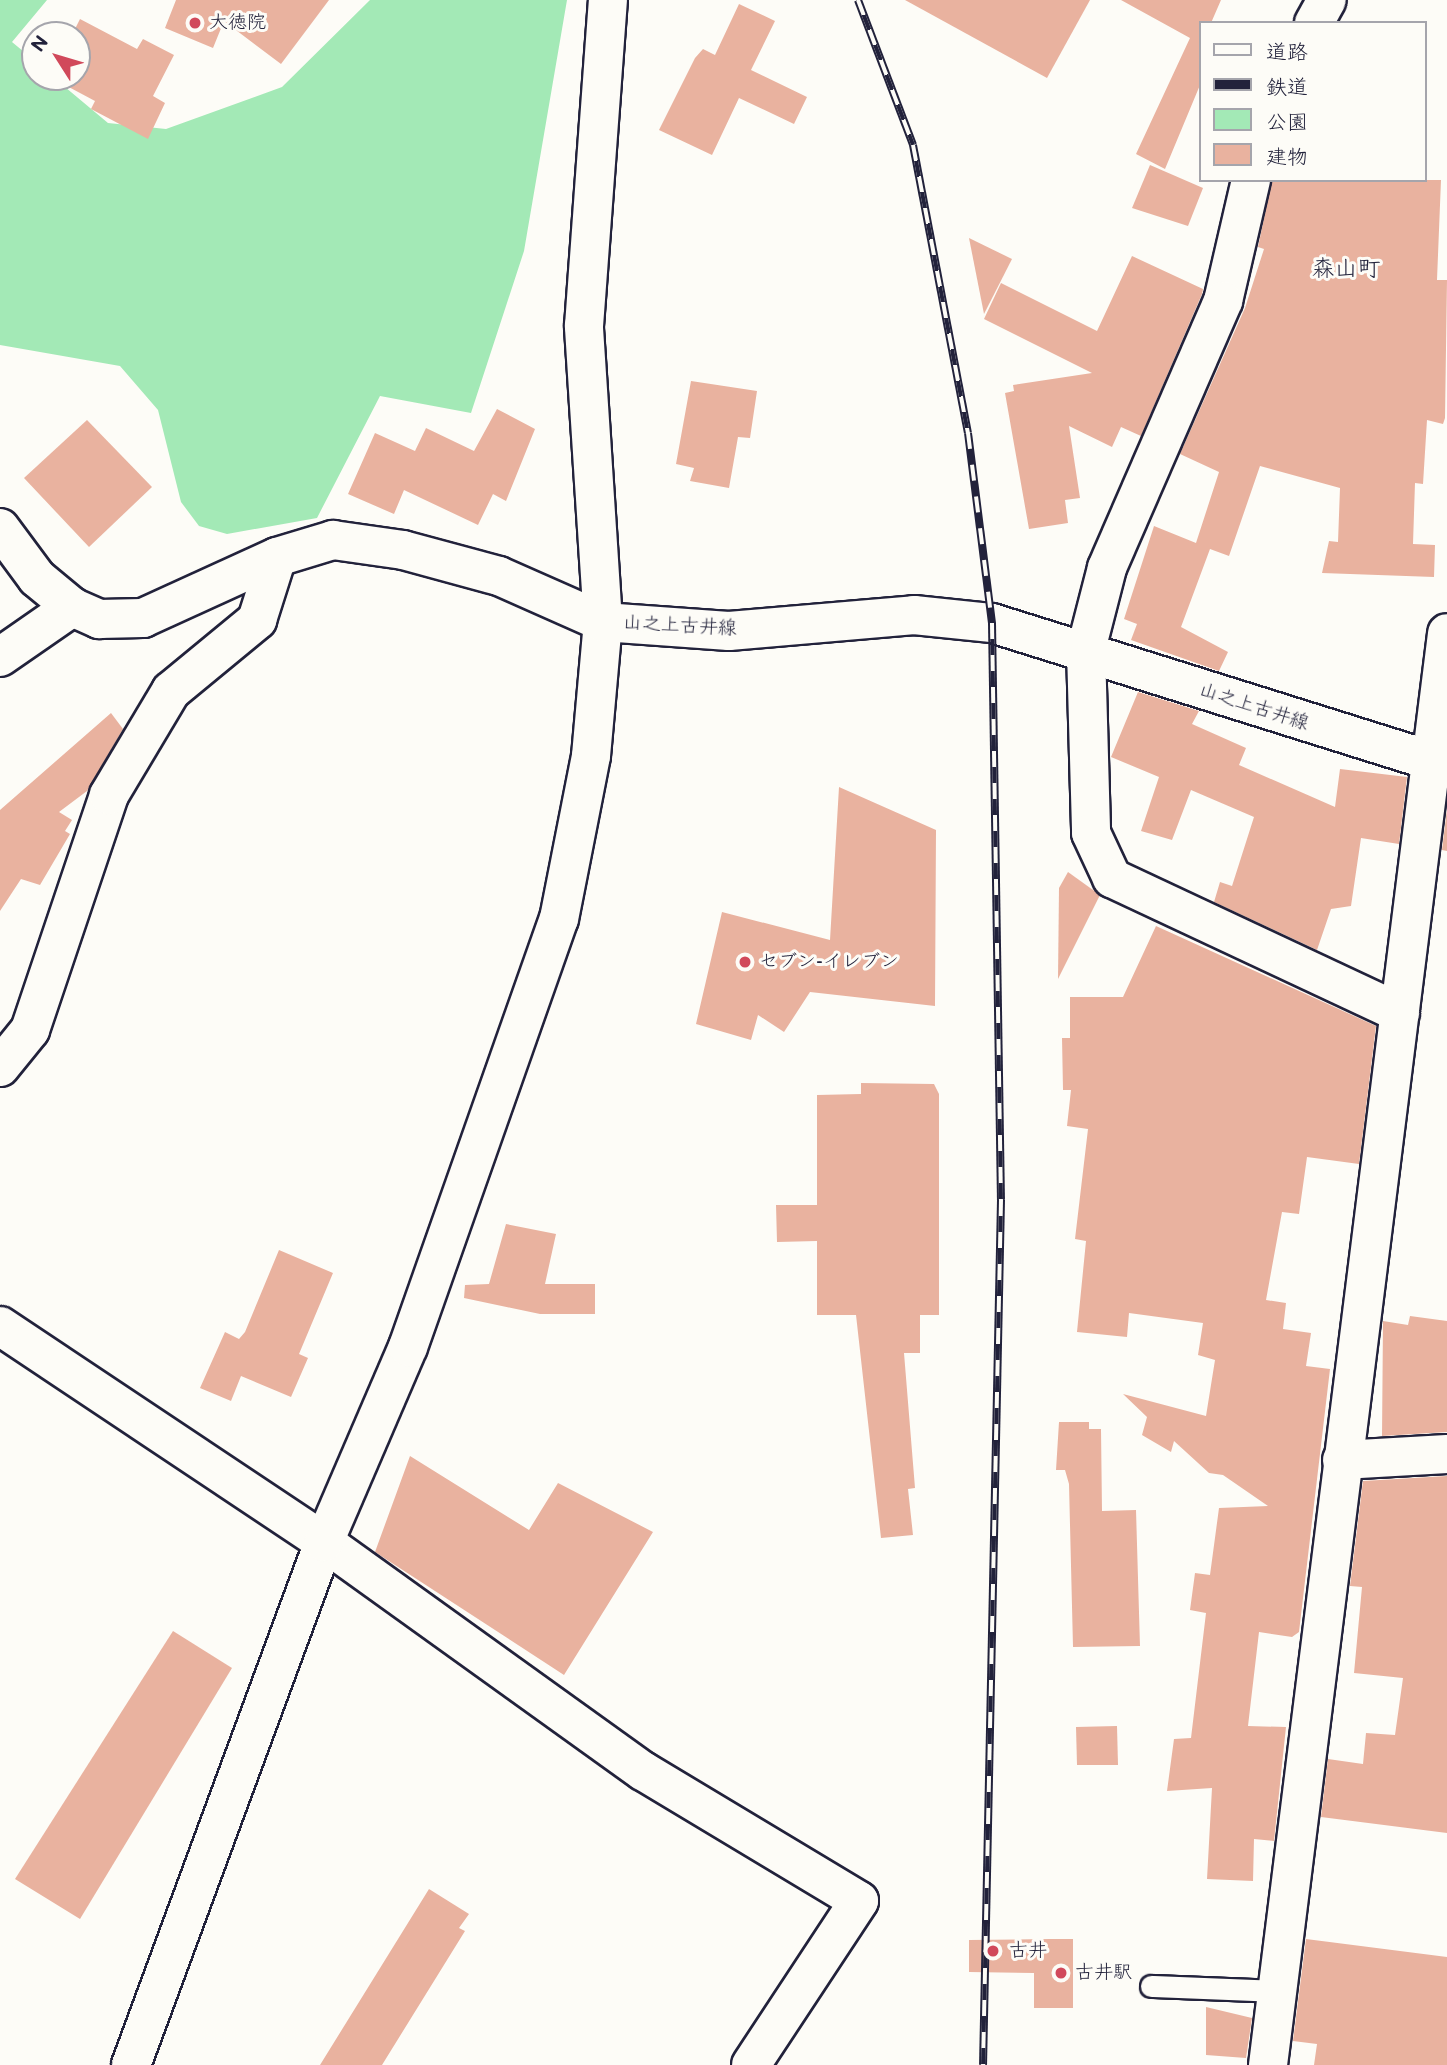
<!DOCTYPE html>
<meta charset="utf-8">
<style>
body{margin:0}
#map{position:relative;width:1447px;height:2065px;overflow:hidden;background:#fdfcf7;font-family:"Balsamiq Sans","Klee One",sans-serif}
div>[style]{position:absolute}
.green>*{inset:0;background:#a3e9b6}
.building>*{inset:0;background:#e9b29f}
.roads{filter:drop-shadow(2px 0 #22223b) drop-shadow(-2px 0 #22223b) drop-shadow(0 2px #22223b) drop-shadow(0 -2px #22223b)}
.service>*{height:21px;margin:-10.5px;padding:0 10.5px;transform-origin:10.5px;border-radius:10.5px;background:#fdfcf7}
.minor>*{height:38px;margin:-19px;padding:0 19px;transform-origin:19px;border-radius:19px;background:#fdfcf7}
.tertiary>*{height:38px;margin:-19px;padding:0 19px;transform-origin:19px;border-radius:19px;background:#fdfcf7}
.secondary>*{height:38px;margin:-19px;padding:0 19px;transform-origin:19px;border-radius:19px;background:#fdfcf7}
.rail>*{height:8px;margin-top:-4px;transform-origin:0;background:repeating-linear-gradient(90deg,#fdfcf7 0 16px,#22223b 0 32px);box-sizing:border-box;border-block:2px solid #22223b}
.dots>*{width:19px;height:19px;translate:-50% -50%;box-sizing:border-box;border:4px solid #fdfcf7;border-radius:50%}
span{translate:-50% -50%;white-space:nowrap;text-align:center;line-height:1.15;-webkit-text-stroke:6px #fdfcf7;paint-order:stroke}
.poi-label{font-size:19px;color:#22223b}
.left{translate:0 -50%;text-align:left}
.street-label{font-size:19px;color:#22223b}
.quarter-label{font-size:23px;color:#22223b}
.legend{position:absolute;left:1199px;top:21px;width:228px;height:161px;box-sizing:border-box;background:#fdfcf7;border:2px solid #a5a5ac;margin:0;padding:9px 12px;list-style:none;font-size:21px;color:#22223b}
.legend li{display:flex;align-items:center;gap:14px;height:35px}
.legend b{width:35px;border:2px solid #a5a5ac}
.north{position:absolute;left:21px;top:21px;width:70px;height:70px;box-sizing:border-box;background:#fdfcf7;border:2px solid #a5a5ac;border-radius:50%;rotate:307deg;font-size:19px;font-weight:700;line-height:28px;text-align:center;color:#22223b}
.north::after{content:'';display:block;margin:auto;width:24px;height:32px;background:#d1495b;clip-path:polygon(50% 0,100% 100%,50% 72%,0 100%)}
</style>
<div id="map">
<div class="green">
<div style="clip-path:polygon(0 0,47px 0,12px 42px,35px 61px,35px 77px,53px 77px,108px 123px,166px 129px,282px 87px,370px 0,567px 0,524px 251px,471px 413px,380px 396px,317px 518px,227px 534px,199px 526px,181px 502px,158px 410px,120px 366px,0 345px)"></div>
</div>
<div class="building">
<div style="clip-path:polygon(176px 0,329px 0,281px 64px,224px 21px,213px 48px,165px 28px)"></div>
<div style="clip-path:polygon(905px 0,1090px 0,1047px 78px)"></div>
<div style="clip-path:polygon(1121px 0,1221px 0,1211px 23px,1200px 23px,1200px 85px,1165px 169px,1136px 154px,1190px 38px)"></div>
<div style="clip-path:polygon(739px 4px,775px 21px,751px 70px,807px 97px,794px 124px,739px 98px,712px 155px,659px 130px,695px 58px,703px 49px,715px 55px)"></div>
<div style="clip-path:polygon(80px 19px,137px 49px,143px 39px,174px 55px,153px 96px,165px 103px,148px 139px,91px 109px,95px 101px,50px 77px,77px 77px,72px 35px)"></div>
<div style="clip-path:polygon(1150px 165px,1203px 188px,1188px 226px,1132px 208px)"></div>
<div style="clip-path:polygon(1272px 180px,1441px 180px,1437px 280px,1447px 280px,1445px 418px,1443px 424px,1427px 420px,1423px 484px,1415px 483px,1413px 544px,1435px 545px,1434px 577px,1322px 573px,1329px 541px,1338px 542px,1340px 488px,1260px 466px,1229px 556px,1210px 549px,1181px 627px,1228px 652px,1219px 671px,1131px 640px,1137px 624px,1124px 619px,1154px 526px,1196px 543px,1219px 472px,1180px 454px,1245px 308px,1264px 249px,1258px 247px)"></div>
<div style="clip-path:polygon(969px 238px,1012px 259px,984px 314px)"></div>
<div style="clip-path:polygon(1132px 256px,1203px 289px,1202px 294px,1141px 436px,1121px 427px,1112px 447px,1069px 426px,1080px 498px,1065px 500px,1068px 523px,1029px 529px,1005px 393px,1014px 391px,1013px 385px,1092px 373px,984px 319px,1001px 283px,1097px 331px)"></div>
<div style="clip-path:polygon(691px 381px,757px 391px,750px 438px,738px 437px,729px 488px,690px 481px,694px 468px,676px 464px)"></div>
<div style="clip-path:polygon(497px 409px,535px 429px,506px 501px,493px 494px,478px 525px,404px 490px,394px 514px,348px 494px,375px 433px,415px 451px,426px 428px,474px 451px)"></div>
<div style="clip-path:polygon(87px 420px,152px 487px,89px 547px,24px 478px)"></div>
<div style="clip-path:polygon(1138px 692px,1199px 711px,1192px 724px,1246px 748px,1239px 765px,1335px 807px,1340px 769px,1407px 777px,1399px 844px,1361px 838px,1351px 906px,1331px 909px,1317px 950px,1214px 902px,1220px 882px,1232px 886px,1254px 817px,1191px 790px,1172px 840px,1141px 831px,1159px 777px,1111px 757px)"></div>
<div style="clip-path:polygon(111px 713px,123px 729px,87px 791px,59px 812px,72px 820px,65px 831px,70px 834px,40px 885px,21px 879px,0 911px,0 810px)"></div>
<div style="clip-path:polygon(839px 787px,936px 830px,935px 1006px,810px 992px,784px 1032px,758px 1015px,751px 1040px,696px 1024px,722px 912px,830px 940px)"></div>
<div style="clip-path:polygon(1447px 809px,1447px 851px,1442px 850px)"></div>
<div style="clip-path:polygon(1068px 872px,1100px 895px,1058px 979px,1059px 888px)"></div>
<div style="clip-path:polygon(1156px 926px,1376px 1026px,1359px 1164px,1307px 1157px,1299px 1214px,1282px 1212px,1266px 1300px,1286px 1303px,1283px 1329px,1311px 1333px,1306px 1366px,1330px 1369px,1299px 1632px,1292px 1637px,1259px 1632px,1248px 1726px,1286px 1727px,1274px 1841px,1254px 1839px,1253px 1881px,1207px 1879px,1212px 1788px,1167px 1791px,1174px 1739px,1191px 1738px,1206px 1613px,1190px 1610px,1195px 1573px,1210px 1575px,1219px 1508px,1268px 1506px,1223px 1475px,1209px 1473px,1174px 1441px,1171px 1452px,1142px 1435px,1147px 1417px,1123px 1394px,1206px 1416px,1215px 1360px,1198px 1355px,1203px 1323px,1129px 1313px,1127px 1337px,1077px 1332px,1086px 1241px,1075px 1239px,1088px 1129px,1067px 1126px,1071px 1090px,1063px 1090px,1062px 1038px,1070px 1038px,1070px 997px,1123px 997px)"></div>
<div style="clip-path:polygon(861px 1083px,934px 1084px,939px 1094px,939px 1315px,920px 1315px,920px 1353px,904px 1353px,915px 1488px,908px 1489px,913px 1535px,881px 1538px,856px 1315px,817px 1315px,817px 1241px,777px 1242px,776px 1205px,817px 1205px,817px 1095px,861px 1094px)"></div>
<div style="clip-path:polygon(506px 1224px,556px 1234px,545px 1284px,595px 1284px,595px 1314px,540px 1314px,464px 1298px,465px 1285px,489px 1284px)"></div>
<div style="clip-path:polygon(279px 1250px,333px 1273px,299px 1354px,308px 1358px,291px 1397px,241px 1376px,231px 1401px,200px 1388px,225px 1332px,239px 1339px,245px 1332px)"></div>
<div style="clip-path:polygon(1410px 1316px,1447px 1321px,1447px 1432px,1382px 1436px,1383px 1321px,1408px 1325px)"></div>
<div style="clip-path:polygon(1059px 1422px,1089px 1422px,1089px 1429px,1101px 1429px,1102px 1511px,1136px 1510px,1140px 1646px,1073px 1647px,1069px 1484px,1065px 1470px,1056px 1470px)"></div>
<div style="clip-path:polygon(410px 1456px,529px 1530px,558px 1483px,653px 1532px,564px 1675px,375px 1552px)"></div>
<div style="clip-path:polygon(1447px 1476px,1447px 1833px,1321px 1817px,1328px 1759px,1363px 1764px,1366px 1733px,1395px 1735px,1403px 1678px,1354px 1673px,1362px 1587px,1350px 1586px,1363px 1481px)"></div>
<div style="clip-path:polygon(173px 1631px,232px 1668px,80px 1919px,15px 1879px)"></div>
<div style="clip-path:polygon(1117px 1726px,1118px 1765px,1077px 1765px,1076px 1727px)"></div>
<div style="clip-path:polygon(429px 1889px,469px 1914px,459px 1928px,465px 1931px,382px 2065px,320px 2065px)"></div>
<div style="clip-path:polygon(1050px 1939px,1073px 1939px,1073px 2008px,1034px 2008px,1034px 1973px,969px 1972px,969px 1940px)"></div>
<div style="clip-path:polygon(1306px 1939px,1447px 1957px,1447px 2065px,1314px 2065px,1317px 2044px,1293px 2041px)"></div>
<div style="clip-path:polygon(1206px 2007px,1252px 2018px,1246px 2058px,1206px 2055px)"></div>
</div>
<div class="roads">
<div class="service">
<div style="left:1151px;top:1986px;width:130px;rotate:2.2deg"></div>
</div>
<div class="minor">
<div style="left:1314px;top:23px;width:26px;rotate:-61deg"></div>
<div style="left:1251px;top:180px;width:124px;rotate:103deg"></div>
<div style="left:1223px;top:301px;width:291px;rotate:113.5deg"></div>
<div style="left:1107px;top:568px;width:85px;rotate:104.4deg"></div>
<div style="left:1086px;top:650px;width:183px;rotate:88.4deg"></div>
<div style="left:1091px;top:833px;width:50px;rotate:65deg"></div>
<div style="left:1112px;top:878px;width:318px;rotate:25.1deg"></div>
<div style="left:0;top:1067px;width:48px;rotate:-51deg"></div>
<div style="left:30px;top:1030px;width:248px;rotate:-71.4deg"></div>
<div style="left:109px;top:795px;width:121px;rotate:-59.2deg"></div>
<div style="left:171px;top:691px;width:112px;rotate:-39.5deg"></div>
<div style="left:257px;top:620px;width:66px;rotate:-72.4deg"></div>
<div style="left:0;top:1326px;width:389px;rotate:33.7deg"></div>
<div style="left:324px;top:1542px;width:393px;rotate:35.7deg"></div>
<div style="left:643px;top:1771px;width:252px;rotate:31deg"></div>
<div style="left:859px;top:1901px;width:196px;rotate:123.4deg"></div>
<div style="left:1342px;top:1460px;width:105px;rotate:-3.3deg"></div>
</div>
<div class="tertiary">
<div style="left:0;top:657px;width:88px;rotate:-34.8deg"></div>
<div style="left:131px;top:2065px;width:557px;rotate:-69.74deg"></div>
<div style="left:324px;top:1542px;width:212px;rotate:-66.7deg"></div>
<div style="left:408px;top:1347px;width:454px;rotate:-70.6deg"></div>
<div style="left:559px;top:919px;width:166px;rotate:-78.9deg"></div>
<div style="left:591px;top:756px;width:135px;rotate:-84.9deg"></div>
<div style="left:603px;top:622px;width:297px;rotate:-93.7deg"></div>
<div style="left:584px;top:326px;width:327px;rotate:-85.8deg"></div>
<div style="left:1268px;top:2065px;width:1443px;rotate:-82.87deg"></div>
</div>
<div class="secondary">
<div style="left:0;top:528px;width:62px;rotate:53.5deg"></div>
<div style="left:37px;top:578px;width:45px;rotate:39.6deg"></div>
<div style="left:72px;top:607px;width:30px;rotate:24deg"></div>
<div style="left:99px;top:619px;width:44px;rotate:-1.3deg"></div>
<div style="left:143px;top:618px;width:147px;rotate:-24.5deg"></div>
<div style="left:277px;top:557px;width:59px;rotate:-16.9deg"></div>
<div style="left:333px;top:540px;width:71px;rotate:8.1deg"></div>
<div style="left:403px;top:550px;width:99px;rotate:15.2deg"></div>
<div style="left:499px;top:576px;width:114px;rotate:23.9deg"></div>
<div style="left:603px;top:622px;width:126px;rotate:4.1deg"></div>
<div style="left:729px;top:631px;width:186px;rotate:-4.9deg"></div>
<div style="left:914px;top:615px;width:78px;rotate:5.9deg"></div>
<div style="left:992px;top:623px;width:477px;rotate:17.4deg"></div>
</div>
</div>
<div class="rail">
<div style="left:858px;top:0;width:155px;rotate:69.2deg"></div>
<div style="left:913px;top:145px;width:293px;rotate:79.2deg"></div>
<div style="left:968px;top:433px;width:192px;rotate:82.8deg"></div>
<div style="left:992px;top:623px;width:577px;rotate:89.11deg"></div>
<div style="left:1001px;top:1200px;width:865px;rotate:91.19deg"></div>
</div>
<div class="dots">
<div style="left:195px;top:23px;background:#d1495b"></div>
<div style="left:745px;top:962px;background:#d1495b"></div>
<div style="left:993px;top:1951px;background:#d1495b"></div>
<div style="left:1061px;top:1973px;background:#d1495b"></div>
</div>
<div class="poi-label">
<span class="left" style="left:209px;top:23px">大徳院</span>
<span class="left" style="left:759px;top:962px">セブン-イレブン</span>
<span class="left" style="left:1009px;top:1951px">古井</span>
<span class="left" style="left:1075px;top:1973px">古井駅</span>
</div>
<div class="street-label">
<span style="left:680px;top:626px;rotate:3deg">山之上古井線</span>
<span style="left:1254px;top:707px;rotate:18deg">山之上古井線</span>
</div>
<div class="quarter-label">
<span style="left:1346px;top:269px">森山町</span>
</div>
<ul class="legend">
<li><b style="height:9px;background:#fdfcf7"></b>道路</li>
<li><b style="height:9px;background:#22223b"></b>鉄道</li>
<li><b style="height:19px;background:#a3e9b6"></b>公園</li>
<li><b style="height:19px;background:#e9b29f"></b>建物</li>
</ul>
<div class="north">N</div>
</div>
